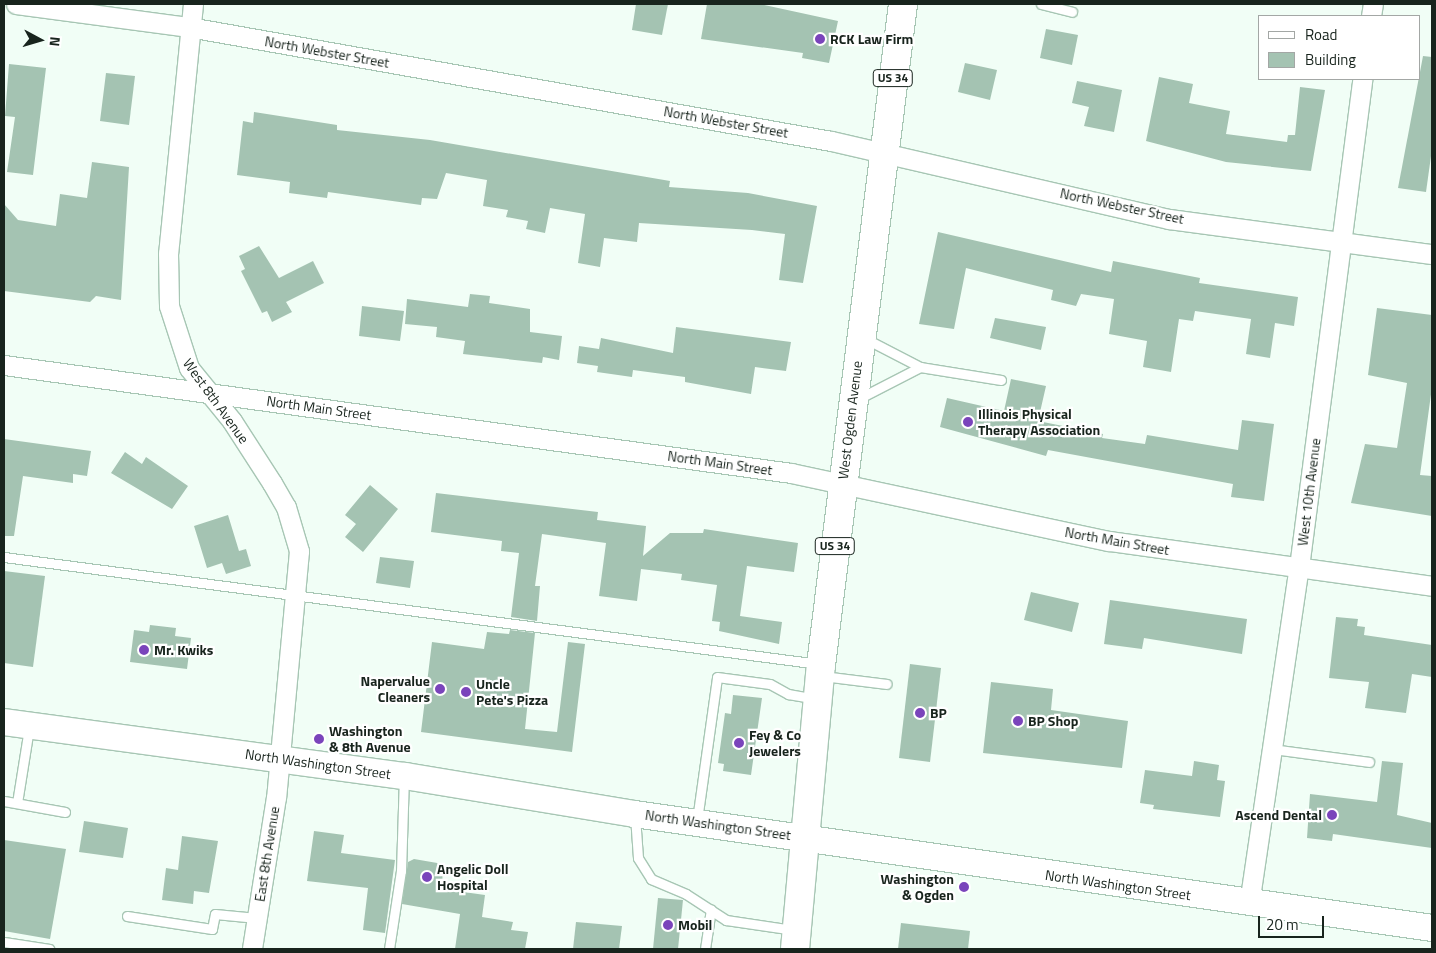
<!DOCTYPE html>
<style>
body{margin:0}
#map{position:relative;width:1436px;height:953px;overflow:hidden;background:#f1fef6;font-family:"Titillium Web",sans-serif}
div>[style]{position:absolute}
.building>*{inset:0;background:#a4c3b2}
.roads{filter:drop-shadow(1px 0 #a7c6b4) drop-shadow(-1px 0 #a7c6b4) drop-shadow(0 1px #a7c6b4) drop-shadow(0 -1px #a7c6b4)}
.lane>*{height:9px;margin:-4.5px;padding:0 4.5px;transform-origin:4.5px;border-radius:4.5px;background:#fff}
.street>*{height:19px;margin:-9.5px;padding:0 9.5px;transform-origin:9.5px;border-radius:9.5px;background:#fff}
.secondary>*{height:26px;margin:-13px;padding:0 13px;transform-origin:13px;border-radius:13px;background:#fff}
.primary>*{height:28px;margin:-14px;padding:0 14px;transform-origin:14px;border-radius:14px;background:#fff}
.dots>*{width:14px;height:14px;translate:-50% -50%;box-sizing:border-box;border:2px solid #fff;border-radius:50%}
span{translate:-50% -50%;white-space:nowrap;text-align:center;line-height:1.15;-webkit-text-stroke:4.5px #fff;paint-order:stroke}
.shield-label span{padding:1px 4px;background:#fff;border:1px solid;border-radius:4px;-webkit-text-stroke-width:0}
.shield-label{font-size:12px;color:#18241d;font-weight:700}
.poi-label{font-size:14px;color:#18241d;font-weight:700}
.left{translate:0 -50%;text-align:left}
.right{translate:-100% -50%;text-align:right}
.street-label{font-size:14px;color:#18241d}
.frame{position:absolute;inset:0;border:5px solid #18241d;pointer-events:none}
.legend{position:absolute;left:1258px;top:15px;width:162px;height:65px;box-sizing:border-box;background:#fff;border:1px solid #a3a7a5;margin:0;padding:6px 9px;list-style:none;font-size:15px;color:#18241d}
.legend li{display:flex;align-items:center;gap:10px;height:25px}
.legend b{width:25px;border:1px solid #a3a7a5}
.north{position:absolute;left:15px;top:15px;width:50px;height:50px;-webkit-text-stroke:4px #fff;paint-order:stroke;rotate:96deg;font-size:14px;font-weight:700;line-height:20px;text-align:center;color:#18241d}
.north::after{content:'';display:block;margin:auto;width:18px;height:22px;background:#18241d;clip-path:polygon(50% 0,100% 100%,50% 72%,0 100%)}
.scale{position:absolute;left:1258px;top:916px;width:66px;height:22px;box-sizing:border-box;border:2px solid #18241d;border-top:0;padding-left:6px;font-size:15px;line-height:18px;white-space:nowrap;color:#18241d;-webkit-text-stroke:4px #fff;paint-order:stroke}
</style>
<div id="map">
<div class="building">
<div style="clip-path:polygon(636px 4px,668px 4px,662px 35px,632px 30px)"></div>
<div style="clip-path:polygon(707px 4px,760px 4px,838px 21px,829px 63px,802px 58px,803px 53px,701px 39px)"></div>
<div style="clip-path:polygon(1046px 29px,1078px 35px,1072px 65px,1040px 58px)"></div>
<div style="clip-path:polygon(1423px 56px,1432px 57px,1432px 149px,1426px 192px,1398px 188px)"></div>
<div style="clip-path:polygon(965px 63px,997px 70px,990px 100px,958px 92px)"></div>
<div style="clip-path:polygon(9px 64px,46px 68px,33px 175px,7px 172px,15px 117px,5px 116px)"></div>
<div style="clip-path:polygon(106px 73px,135px 76px,129px 125px,100px 121px)"></div>
<div style="clip-path:polygon(1159px 77px,1193px 84px,1189px 103px,1230px 111px,1226px 134px,1287px 142px,1288px 135px,1295px 135px,1300px 87px,1325px 90px,1311px 171px,1226px 162px,1146px 141px)"></div>
<div style="clip-path:polygon(1077px 81px,1122px 90px,1114px 132px,1084px 126px,1089px 107px,1072px 103px)"></div>
<div style="clip-path:polygon(254px 112px,337px 125px,337px 130px,430px 140px,670px 181px,669px 187px,748px 193px,817px 206px,803px 283px,779px 280px,785px 234px,752px 230px,639px 223px,637px 242px,604px 238px,600px 267px,578px 263px,585px 214px,550px 208px,545px 233px,526px 229px,528px 221px,506px 217px,508px 210px,483px 206px,487px 180px,446px 173px,437px 199px,422px 198px,421px 205px,328px 192px,327px 198px,289px 193px,290px 182px,237px 175px,243px 121px,253px 123px)"></div>
<div style="clip-path:polygon(92px 162px,129px 167px,121px 300px,96px 296px,90px 302px,4px 291px,4px 204px,18px 220px,56px 226px,60px 194px,87px 198px)"></div>
<div style="clip-path:polygon(938px 232px,1111px 272px,1113px 261px,1200px 278px,1199px 283px,1298px 297px,1294px 326px,1275px 323px,1270px 358px,1246px 354px,1251px 319px,1195px 311px,1193px 321px,1179px 319px,1171px 372px,1143px 367px,1147px 341px,1109px 334px,1114px 299px,1081px 294px,1076px 306px,1051px 300px,1053px 290px,966px 268px,954px 329px,919px 324px)"></div>
<div style="clip-path:polygon(259px 246px,279px 278px,313px 261px,324px 283px,286px 302px,292px 312px,272px 322px,267px 311px,262px 313px,241px 271px,245px 269px,239px 256px)"></div>
<div style="clip-path:polygon(470px 294px,490px 296px,489px 303px,530px 309px,530px 332px,562px 336px,559px 360px,543px 357px,542px 363px,463px 354px,465px 341px,436px 337px,437px 327px,405px 324px,407px 299px,468px 307px)"></div>
<div style="clip-path:polygon(362px 306px,404px 311px,400px 341px,359px 336px)"></div>
<div style="clip-path:polygon(1377px 308px,1432px 315px,1432px 387px,1420px 475px,1432px 476px,1432px 516px,1351px 503px,1365px 444px,1397px 448px,1407px 383px,1368px 375px)"></div>
<div style="clip-path:polygon(995px 318px,1046px 327px,1041px 350px,990px 338px)"></div>
<div style="clip-path:polygon(676px 327px,791px 342px,786px 371px,755px 367px,751px 394px,685px 382px,685px 377px,633px 370px,632px 377px,597px 372px,598px 366px,577px 363px,579px 346px,599px 349px,601px 338px,673px 353px)"></div>
<div style="clip-path:polygon(1011px 379px,1046px 386px,1038px 421px,1103px 434px,1102px 438px,1145px 444px,1147px 435px,1238px 450px,1242px 420px,1274px 424px,1264px 501px,1231px 497px,1233px 484px,1048px 450px,1046px 456px,940px 427px,947px 398px,1004px 411px)"></div>
<div style="clip-path:polygon(4px 439px,91px 451px,87px 476px,73px 474px,73px 483px,23px 476px,14px 536px,4px 536px)"></div>
<div style="clip-path:polygon(125px 452px,142px 464px,146px 457px,188px 486px,172px 509px,111px 473px)"></div>
<div style="clip-path:polygon(370px 485px,398px 509px,363px 552px,345px 537px,356px 524px,345px 515px)"></div>
<div style="clip-path:polygon(436px 493px,598px 512px,597px 520px,646px 526px,643px 556px,670px 533px,703px 533px,704px 529px,798px 543px,794px 572px,747px 566px,740px 616px,782px 622px,779px 644px,719px 631px,720px 622px,712px 621px,717px 585px,681px 580px,682px 574px,641px 569px,637px 601px,599px 596px,606px 543px,542px 534px,535px 586px,540px 586px,537px 621px,511px 617px,519px 553px,501px 551px,502px 541px,431px 532px)"></div>
<div style="clip-path:polygon(228px 515px,239px 551px,246px 549px,251px 566px,226px 574px,222px 563px,207px 568px,194px 526px)"></div>
<div style="clip-path:polygon(380px 557px,414px 561px,410px 588px,376px 583px)"></div>
<div style="clip-path:polygon(4px 571px,45px 576px,33px 667px,4px 663px)"></div>
<div style="clip-path:polygon(1031px 592px,1079px 603px,1072px 632px,1024px 620px)"></div>
<div style="clip-path:polygon(1110px 600px,1247px 619px,1242px 654px,1144px 638px,1142px 649px,1104px 644px)"></div>
<div style="clip-path:polygon(1336px 617px,1358px 619px,1357px 626px,1365px 627px,1364px 635px,1432px 645px,1432px 677px,1412px 674px,1406px 713px,1365px 708px,1369px 682px,1329px 678px)"></div>
<div style="clip-path:polygon(150px 625px,176px 628px,175px 636px,191px 638px,187px 669px,130px 662px,134px 630px,149px 632px)"></div>
<div style="clip-path:polygon(510px 630px,535px 633px,525px 729px,557px 732px,568px 642px,585px 644px,572px 752px,421px 732px,432px 642px,484px 649px,487px 632px,509px 634px)"></div>
<div style="clip-path:polygon(910px 664px,941px 668px,930px 762px,899px 758px)"></div>
<div style="clip-path:polygon(991px 682px,1053px 689px,1051px 710px,1128px 721px,1122px 768px,983px 753px)"></div>
<div style="clip-path:polygon(733px 695px,762px 698px,751px 775px,723px 771px,724px 764px,718px 763px,725px 713px,731px 714px)"></div>
<div style="clip-path:polygon(1194px 761px,1219px 765px,1217px 780px,1225px 781px,1220px 817px,1153px 809px,1154px 805px,1140px 803px,1145px 770px,1192px 776px)"></div>
<div style="clip-path:polygon(1382px 761px,1403px 763px,1397px 815px,1432px 823px,1432px 848px,1333px 834px,1332px 841px,1307px 838px,1310px 794px,1377px 802px)"></div>
<div style="clip-path:polygon(84px 821px,128px 828px,123px 858px,79px 852px)"></div>
<div style="clip-path:polygon(314px 831px,344px 835px,341px 853px,395px 860px,385px 933px,363px 930px,368px 888px,307px 881px)"></div>
<div style="clip-path:polygon(182px 836px,218px 841px,209px 893px,194px 891px,193px 904px,162px 900px,166px 868px,178px 870px)"></div>
<div style="clip-path:polygon(4px 840px,66px 849px,50px 939px,4px 931px)"></div>
<div style="clip-path:polygon(414px 859px,443px 864px,442px 889px,485px 895px,482px 917px,513px 922px,511px 930px,528px 932px,525px 949px,455px 949px,460px 914px,402px 904px,408px 862px)"></div>
<div style="clip-path:polygon(658px 898px,683px 900px,678px 949px,653px 949px)"></div>
<div style="clip-path:polygon(576px 922px,622px 926px,619px 949px,573px 949px)"></div>
<div style="clip-path:polygon(901px 923px,970px 931px,968px 949px,898px 949px)"></div>
</div>
<div class="roads">
<div class="lane">
<div style="left:1041px;top:4px;width:32px;rotate:14deg"></div>
<div style="left:866px;top:339px;width:61px;rotate:27.4deg"></div>
<div style="left:920px;top:367px;width:82px;rotate:9.1deg"></div>
<div style="left:858px;top:399px;width:70px;rotate:-27.3deg"></div>
<div style="left:4px;top:557px;width:822px;rotate:7.48deg"></div>
<div style="left:823px;top:676px;width:64px;rotate:7.1deg"></div>
<div style="left:1272px;top:749px;width:98px;rotate:7.6deg"></div>
<div style="left:4px;top:801px;width:62px;rotate:10.2deg"></div>
<div style="left:17px;top:803px;width:76px;rotate:-80.9deg"></div>
<div style="left:635px;top:816px;width:42px;rotate:85.9deg"></div>
<div style="left:638px;top:858px;width:25px;rotate:58deg"></div>
<div style="left:651px;top:879px;width:38px;rotate:23deg"></div>
<div style="left:686px;top:894px;width:48px;rotate:33deg"></div>
<div style="left:726px;top:920px;width:69px;rotate:8.4deg"></div>
<div style="left:697px;top:820px;width:144px;rotate:-82deg"></div>
<div style="left:717px;top:677px;width:53px;rotate:7.5deg"></div>
<div style="left:770px;top:684px;width:21px;rotate:29deg"></div>
<div style="left:788px;top:694px;width:27px;rotate:10deg"></div>
<div style="left:127px;top:916px;width:86px;rotate:8.7deg"></div>
<div style="left:212px;top:929px;width:15px;rotate:-79deg"></div>
<div style="left:215px;top:914px;width:42px;rotate:5.4deg"></div>
<div style="left:4px;top:942px;width:46px;rotate:8.8deg"></div>
<div style="left:389px;top:949px;width:79px;rotate:-81.3deg"></div>
<div style="left:401px;top:871px;width:93px;rotate:-88.2deg"></div>
<div style="left:705px;top:949px;width:40px;rotate:-81.5deg"></div>
</div>
<div class="street">
<div style="left:16px;top:4px;width:175px;rotate:7.6deg"></div>
<div style="left:189px;top:27px;width:652px;rotate:10.07deg"></div>
<div style="left:831px;top:141px;width:347px;rotate:13deg"></div>
<div style="left:1169px;top:219px;width:265px;rotate:7.6deg"></div>
<div style="left:193px;top:4px;width:250px;rotate:95.7deg"></div>
<div style="left:168px;top:253px;width:53px;rotate:88.9deg"></div>
<div style="left:169px;top:306px;width:65px;rotate:72.1deg"></div>
<div style="left:189px;top:368px;width:68px;rotate:50.9deg"></div>
<div style="left:232px;top:421px;width:74px;rotate:57.2deg"></div>
<div style="left:272px;top:483px;width:28px;rotate:60deg"></div>
<div style="left:286px;top:507px;width:46px;rotate:73.5deg"></div>
<div style="left:299px;top:551px;width:247px;rotate:95.3deg"></div>
<div style="left:276px;top:797px;width:154px;rotate:99deg"></div>
<div style="left:1371px;top:16px;width:12px;rotate:-81deg"></div>
<div style="left:4px;top:365px;width:794px;rotate:7.81deg"></div>
<div style="left:791px;top:473px;width:325px;rotate:12.1deg"></div>
<div style="left:1109px;top:541px;width:326px;rotate:7.9deg"></div>
<div style="left:1249px;top:904px;width:341px;rotate:-81.6deg"></div>
<div style="left:1299px;top:567px;width:492px;rotate:-82.6deg"></div>
</div>
<div class="secondary">
<div style="left:4px;top:722px;width:405px;rotate:7.7deg"></div>
<div style="left:405px;top:776px;width:232px;rotate:9.4deg"></div>
<div style="left:634px;top:814px;width:806px;rotate:8.13deg"></div>
</div>
<div class="primary">
<div style="left:795px;top:949px;width:285px;rotate:-84.8deg"></div>
<div style="left:821px;top:665px;width:666px;rotate:-82.93deg"></div>
</div>
</div>
<div class="dots">
<div style="left:820px;top:39px;background:#7a44bb"></div>
<div style="left:968px;top:422px;background:#7a44bb"></div>
<div style="left:144px;top:650px;background:#7a44bb"></div>
<div style="left:440px;top:689px;background:#7a44bb"></div>
<div style="left:466px;top:692px;background:#7a44bb"></div>
<div style="left:920px;top:713px;background:#7a44bb"></div>
<div style="left:1018px;top:721px;background:#7a44bb"></div>
<div style="left:319px;top:739px;background:#7a44bb"></div>
<div style="left:739px;top:743px;background:#7a44bb"></div>
<div style="left:1332px;top:815px;background:#7a44bb"></div>
<div style="left:427px;top:877px;background:#7a44bb"></div>
<div style="left:964px;top:887px;background:#7a44bb"></div>
<div style="left:668px;top:925px;background:#7a44bb"></div>
</div>
<div class="shield-label">
<span style="left:893px;top:78px">US 34</span>
<span style="left:835px;top:546px">US 34</span>
</div>
<div class="poi-label">
<span class="left" style="left:830px;top:39px">RCK Law Firm</span>
<span class="left" style="left:978px;top:422px">Illinois Physical<br>Therapy Association</span>
<span class="left" style="left:154px;top:650px">Mr. Kwiks</span>
<span class="right" style="left:430px;top:689px">Napervalue<br>Cleaners</span>
<span class="left" style="left:476px;top:692px">Uncle<br>Pete's Pizza</span>
<span class="left" style="left:930px;top:713px">BP</span>
<span class="left" style="left:1028px;top:721px">BP Shop</span>
<span class="left" style="left:329px;top:739px">Washington<br>&amp; 8th Avenue</span>
<span class="left" style="left:749px;top:743px">Fey &amp; Co<br>Jewelers</span>
<span class="right" style="left:1322px;top:815px">Ascend Dental</span>
<span class="left" style="left:437px;top:877px">Angelic Doll<br>Hospital</span>
<span class="right" style="left:954px;top:887px">Washington<br>&amp; Ogden</span>
<span class="left" style="left:678px;top:925px">Mobil</span>
</div>
<div class="street-label">
<span style="left:327px;top:52px;rotate:10deg">North Webster Street</span>
<span style="left:726px;top:122px;rotate:10deg">North Webster Street</span>
<span style="left:1122px;top:206px;rotate:12deg">North Webster Street</span>
<span style="left:216px;top:401px;rotate:54deg">West 8th Avenue</span>
<span style="left:319px;top:408px;rotate:8deg">North Main Street</span>
<span style="left:850px;top:420px;rotate:-83deg">West Ogden Avenue</span>
<span style="left:720px;top:463px;rotate:8deg">North Main Street</span>
<span style="left:1309px;top:492px;rotate:-83deg">West 10th Avenue</span>
<span style="left:1117px;top:541px;rotate:10deg">North Main Street</span>
<span style="left:318px;top:764px;rotate:8deg">North Washington Street</span>
<span style="left:718px;top:825px;rotate:8deg">North Washington Street</span>
<span style="left:267px;top:854px;rotate:-81deg">East 8th Avenue</span>
<span style="left:1118px;top:885px;rotate:8deg">North Washington Street</span>
</div>
<div class="frame"></div>
<ul class="legend">
<li><b style="height:6px;background:#fff"></b>Road</li>
<li><b style="height:14px;background:#a4c3b2"></b>Building</li>
</ul>
<div class="north">N</div>
<div class="scale">20 m</div>
</div>
